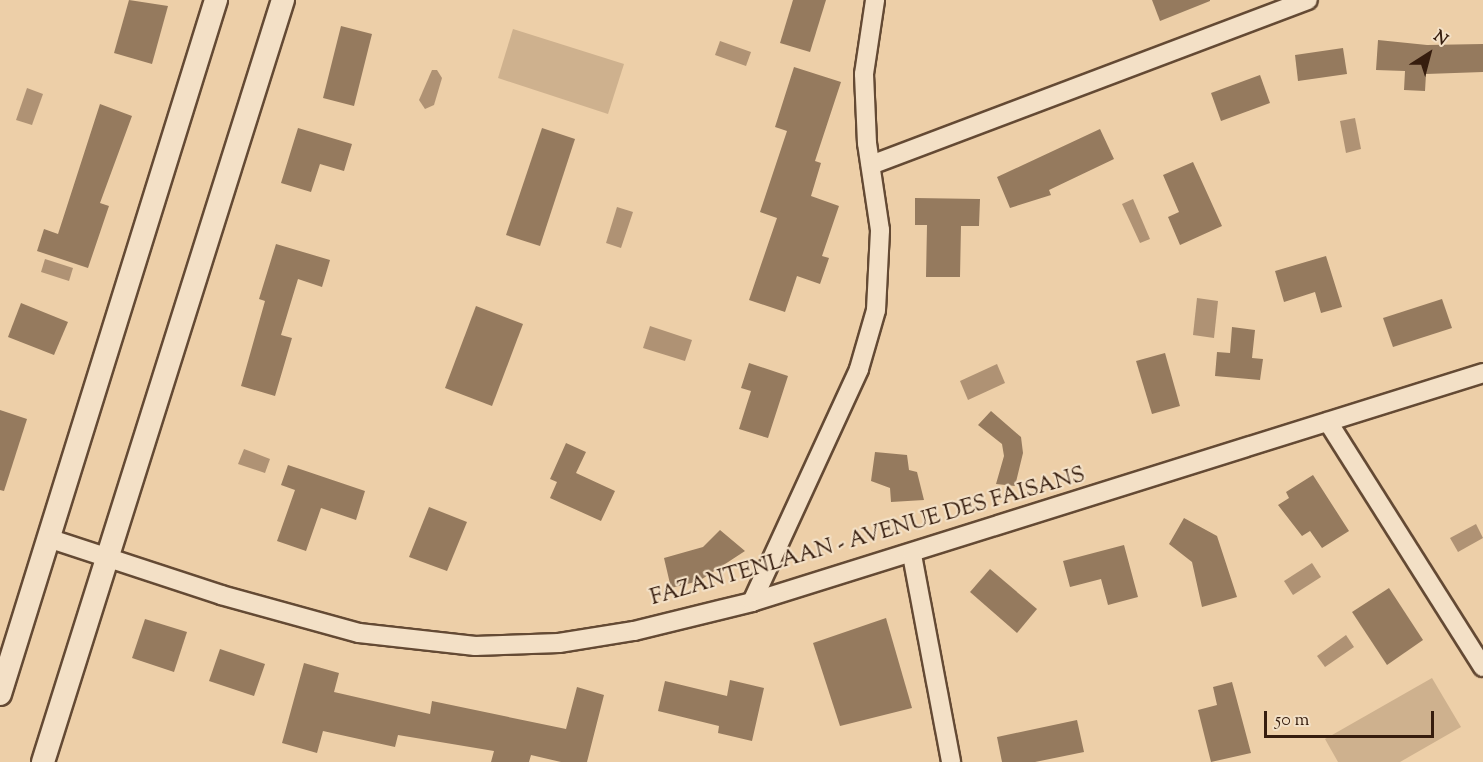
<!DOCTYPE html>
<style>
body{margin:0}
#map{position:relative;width:1483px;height:762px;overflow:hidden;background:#edcfa8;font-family:"Sorts Mill Goudy",serif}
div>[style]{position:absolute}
.green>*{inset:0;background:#ceb18e}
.water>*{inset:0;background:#af9274}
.building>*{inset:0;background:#957a5e}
.roads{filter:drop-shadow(2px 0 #644a34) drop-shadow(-2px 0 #644a34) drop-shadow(0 2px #644a34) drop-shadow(0 -2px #644a34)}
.minor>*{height:18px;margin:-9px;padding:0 9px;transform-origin:9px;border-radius:9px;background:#f3e0c6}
.tertiary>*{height:22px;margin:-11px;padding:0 11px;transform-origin:11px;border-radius:11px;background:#f3e0c6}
span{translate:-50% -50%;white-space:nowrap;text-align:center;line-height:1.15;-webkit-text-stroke:4.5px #f3e0c6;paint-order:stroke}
.street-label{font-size:22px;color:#361d0e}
.north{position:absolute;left:1399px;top:24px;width:60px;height:60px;-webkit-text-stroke:4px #f3e0c6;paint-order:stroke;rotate:36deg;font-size:16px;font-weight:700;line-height:24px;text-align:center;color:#361d0e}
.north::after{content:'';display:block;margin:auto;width:21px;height:27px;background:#361d0e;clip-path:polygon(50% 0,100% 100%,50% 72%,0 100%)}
.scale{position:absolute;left:1264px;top:711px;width:170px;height:27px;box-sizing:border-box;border:3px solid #361d0e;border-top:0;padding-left:8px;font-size:18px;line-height:21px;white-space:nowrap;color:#361d0e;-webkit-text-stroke:4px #f3e0c6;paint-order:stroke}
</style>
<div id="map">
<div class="green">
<div style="clip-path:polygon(513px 29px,624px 64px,608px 114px,498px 78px)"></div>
<div style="clip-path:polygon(1432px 678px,1461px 727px,1400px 762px,1338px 762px,1325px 739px)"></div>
</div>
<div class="water">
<div style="clip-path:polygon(720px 41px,751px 52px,746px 66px,715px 55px)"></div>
<div style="clip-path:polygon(432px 70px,437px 70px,442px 78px,434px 105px,425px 109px,419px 100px)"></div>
<div style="clip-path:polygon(27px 88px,43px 94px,32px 125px,16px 120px)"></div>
<div style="clip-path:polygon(1355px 118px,1361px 149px,1346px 153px,1340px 121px)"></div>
<div style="clip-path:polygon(1133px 199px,1150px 239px,1140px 243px,1122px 204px)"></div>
<div style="clip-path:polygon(617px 207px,633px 212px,621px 248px,606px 243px)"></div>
<div style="clip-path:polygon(45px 259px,73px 268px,69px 281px,41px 272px)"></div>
<div style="clip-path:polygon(1197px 298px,1218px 301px,1214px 338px,1193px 335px)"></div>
<div style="clip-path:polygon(650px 326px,692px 340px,685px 361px,643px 348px)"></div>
<div style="clip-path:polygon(997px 364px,1005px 383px,968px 400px,960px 381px)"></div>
<div style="clip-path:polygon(244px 449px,270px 459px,265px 473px,238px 464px)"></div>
<div style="clip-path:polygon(1476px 524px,1483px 538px,1458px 552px,1450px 538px)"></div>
<div style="clip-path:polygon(1312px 563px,1321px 577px,1293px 595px,1284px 581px)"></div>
<div style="clip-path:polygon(1346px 635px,1354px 647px,1325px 667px,1317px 656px)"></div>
</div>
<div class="building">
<div style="clip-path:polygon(129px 0,168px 6px,152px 64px,114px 53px)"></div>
<div style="clip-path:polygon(793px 0,826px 0,810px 52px,780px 43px)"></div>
<div style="clip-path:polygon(1152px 0,1210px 0,1210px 1px,1160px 21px)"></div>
<div style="clip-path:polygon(341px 26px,372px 34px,354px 106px,323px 98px)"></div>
<div style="clip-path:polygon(1378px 40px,1427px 45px,1483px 44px,1483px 72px,1426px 74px,1425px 91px,1404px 90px,1405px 71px,1376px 70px)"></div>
<div style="clip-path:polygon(1343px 48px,1347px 74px,1298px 81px,1295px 55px)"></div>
<div style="clip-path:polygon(794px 67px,841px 82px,815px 161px,821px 163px,811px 196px,839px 206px,822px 256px,829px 258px,820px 284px,797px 276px,785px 312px,749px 300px,777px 218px,760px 212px,787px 131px,775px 127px)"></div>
<div style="clip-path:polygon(1260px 75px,1270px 103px,1221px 121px,1211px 93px)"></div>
<div style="clip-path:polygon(100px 104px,132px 116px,100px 203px,109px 206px,88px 268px,37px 251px,44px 229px,58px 234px)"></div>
<div style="clip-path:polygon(298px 128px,352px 144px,344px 171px,320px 164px,311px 192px,281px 183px)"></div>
<div style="clip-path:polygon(542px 128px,575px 139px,540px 246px,506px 235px)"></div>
<div style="clip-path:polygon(1100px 129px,1114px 159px,1049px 190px,1051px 195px,1010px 208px,997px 177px)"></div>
<div style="clip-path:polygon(1193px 162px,1222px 226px,1180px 245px,1168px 217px,1179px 212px,1163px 175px)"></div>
<div style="clip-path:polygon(915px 198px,980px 199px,979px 226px,961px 226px,960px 277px,926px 277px,927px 225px,915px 225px)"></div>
<div style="clip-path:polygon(276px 244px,330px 260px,322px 287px,298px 279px,281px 335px,292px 338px,275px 396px,241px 386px,265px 301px,259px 299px)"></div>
<div style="clip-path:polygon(1326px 256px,1342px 307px,1321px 313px,1315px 292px,1284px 302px,1275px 271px)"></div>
<div style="clip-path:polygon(1442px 299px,1452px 328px,1393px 347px,1383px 318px)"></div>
<div style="clip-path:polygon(21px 303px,68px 322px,54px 355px,8px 337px)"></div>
<div style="clip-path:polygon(476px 306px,523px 324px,492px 406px,445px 388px)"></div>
<div style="clip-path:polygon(1232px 327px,1255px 330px,1252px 358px,1263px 359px,1260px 380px,1215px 376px,1217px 352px,1230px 353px)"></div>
<div style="clip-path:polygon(1165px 353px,1180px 406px,1152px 414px,1136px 361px)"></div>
<div style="clip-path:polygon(749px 363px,788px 376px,768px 438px,739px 429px,751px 391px,741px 388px)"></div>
<div style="clip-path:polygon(0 410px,27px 419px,4px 491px,0 490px)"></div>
<div style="clip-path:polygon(991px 411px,1021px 437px,1023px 453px,1015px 486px,996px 484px,1004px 456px,1002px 444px,978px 425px)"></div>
<div style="clip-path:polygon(566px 443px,586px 452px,576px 473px,615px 491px,601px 521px,550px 498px,557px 482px,550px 479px)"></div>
<div style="clip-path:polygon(875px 452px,907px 455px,909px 470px,917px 472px,924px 500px,891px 502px,890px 488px,871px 481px)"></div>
<div style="clip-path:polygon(288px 465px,365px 491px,356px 520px,321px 508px,306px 551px,277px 541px,295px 490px,281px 485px)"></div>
<div style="clip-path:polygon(1313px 475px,1349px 531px,1322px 548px,1310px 531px,1302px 536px,1278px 505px,1289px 498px,1286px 492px)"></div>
<div style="clip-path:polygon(429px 507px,467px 522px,447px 571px,409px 557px)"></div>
<div style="clip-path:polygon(1184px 518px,1217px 536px,1237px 597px,1202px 607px,1192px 562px,1169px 544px)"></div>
<div style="clip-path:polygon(720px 530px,745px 551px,699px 581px,671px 588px,664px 558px,703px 547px)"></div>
<div style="clip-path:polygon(1124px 545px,1138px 597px,1108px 605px,1101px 579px,1070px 587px,1063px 561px)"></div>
<div style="clip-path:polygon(990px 569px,1037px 609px,1017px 633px,970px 592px)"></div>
<div style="clip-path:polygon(1389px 588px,1423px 640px,1387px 665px,1352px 612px)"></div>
<div style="clip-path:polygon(886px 618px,912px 708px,840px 726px,813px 643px)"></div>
<div style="clip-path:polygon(145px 619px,187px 632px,174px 672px,132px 658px)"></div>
<div style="clip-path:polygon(220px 649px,265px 664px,254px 696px,209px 681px)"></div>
<div style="clip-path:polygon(304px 663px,339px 673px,334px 692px,430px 714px,432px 701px,566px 729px,577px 687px,604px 695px,587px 762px,561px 762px,531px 755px,529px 762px,491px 762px,494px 751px,398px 735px,395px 747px,323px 731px,317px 753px,282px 743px)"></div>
<div style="clip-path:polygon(730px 680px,764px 688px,752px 741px,718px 733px,719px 726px,658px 711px,665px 681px,727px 696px)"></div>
<div style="clip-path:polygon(1232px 682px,1251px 753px,1211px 762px,1198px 710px,1217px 705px,1213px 687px)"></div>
<div style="clip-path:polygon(1077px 720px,1084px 752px,1035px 762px,1002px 762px,997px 737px)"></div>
</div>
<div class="roads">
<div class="minor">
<div style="left:871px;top:165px;width:467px;rotate:-20.7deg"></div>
<div style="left:1328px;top:422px;width:290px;rotate:57.7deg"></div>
<div style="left:48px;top:538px;width:182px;rotate:18.2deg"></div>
<div style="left:221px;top:595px;width:143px;rotate:15.4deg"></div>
<div style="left:359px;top:633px;width:117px;rotate:6.4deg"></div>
<div style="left:475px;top:646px;width:84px;rotate:-2deg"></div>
<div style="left:559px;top:643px;width:76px;rotate:-9.1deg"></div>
<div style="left:634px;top:631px;width:122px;rotate:-13.8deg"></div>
<div style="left:752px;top:602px;width:766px;rotate:-17.39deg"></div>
<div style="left:912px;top:555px;width:211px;rotate:79.3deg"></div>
<div style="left:752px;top:602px;width:256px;rotate:-65.3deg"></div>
<div style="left:859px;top:369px;width:61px;rotate:-73.9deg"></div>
<div style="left:876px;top:310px;width:80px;rotate:-87.1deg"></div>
<div style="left:880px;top:230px;width:88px;rotate:-98.5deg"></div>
<div style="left:867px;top:143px;width:69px;rotate:-92.5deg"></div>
<div style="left:864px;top:74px;width:75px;rotate:-81.5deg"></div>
</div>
<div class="tertiary">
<div style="left:0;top:694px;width:727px;rotate:-72.71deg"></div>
<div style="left:43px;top:762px;width:799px;rotate:-72.52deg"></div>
</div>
</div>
<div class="street-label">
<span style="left:868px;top:538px;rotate:-16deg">FAZANTENLAAN - AVENUE DES FAISANS</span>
</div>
<div class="north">N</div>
<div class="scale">50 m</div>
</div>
